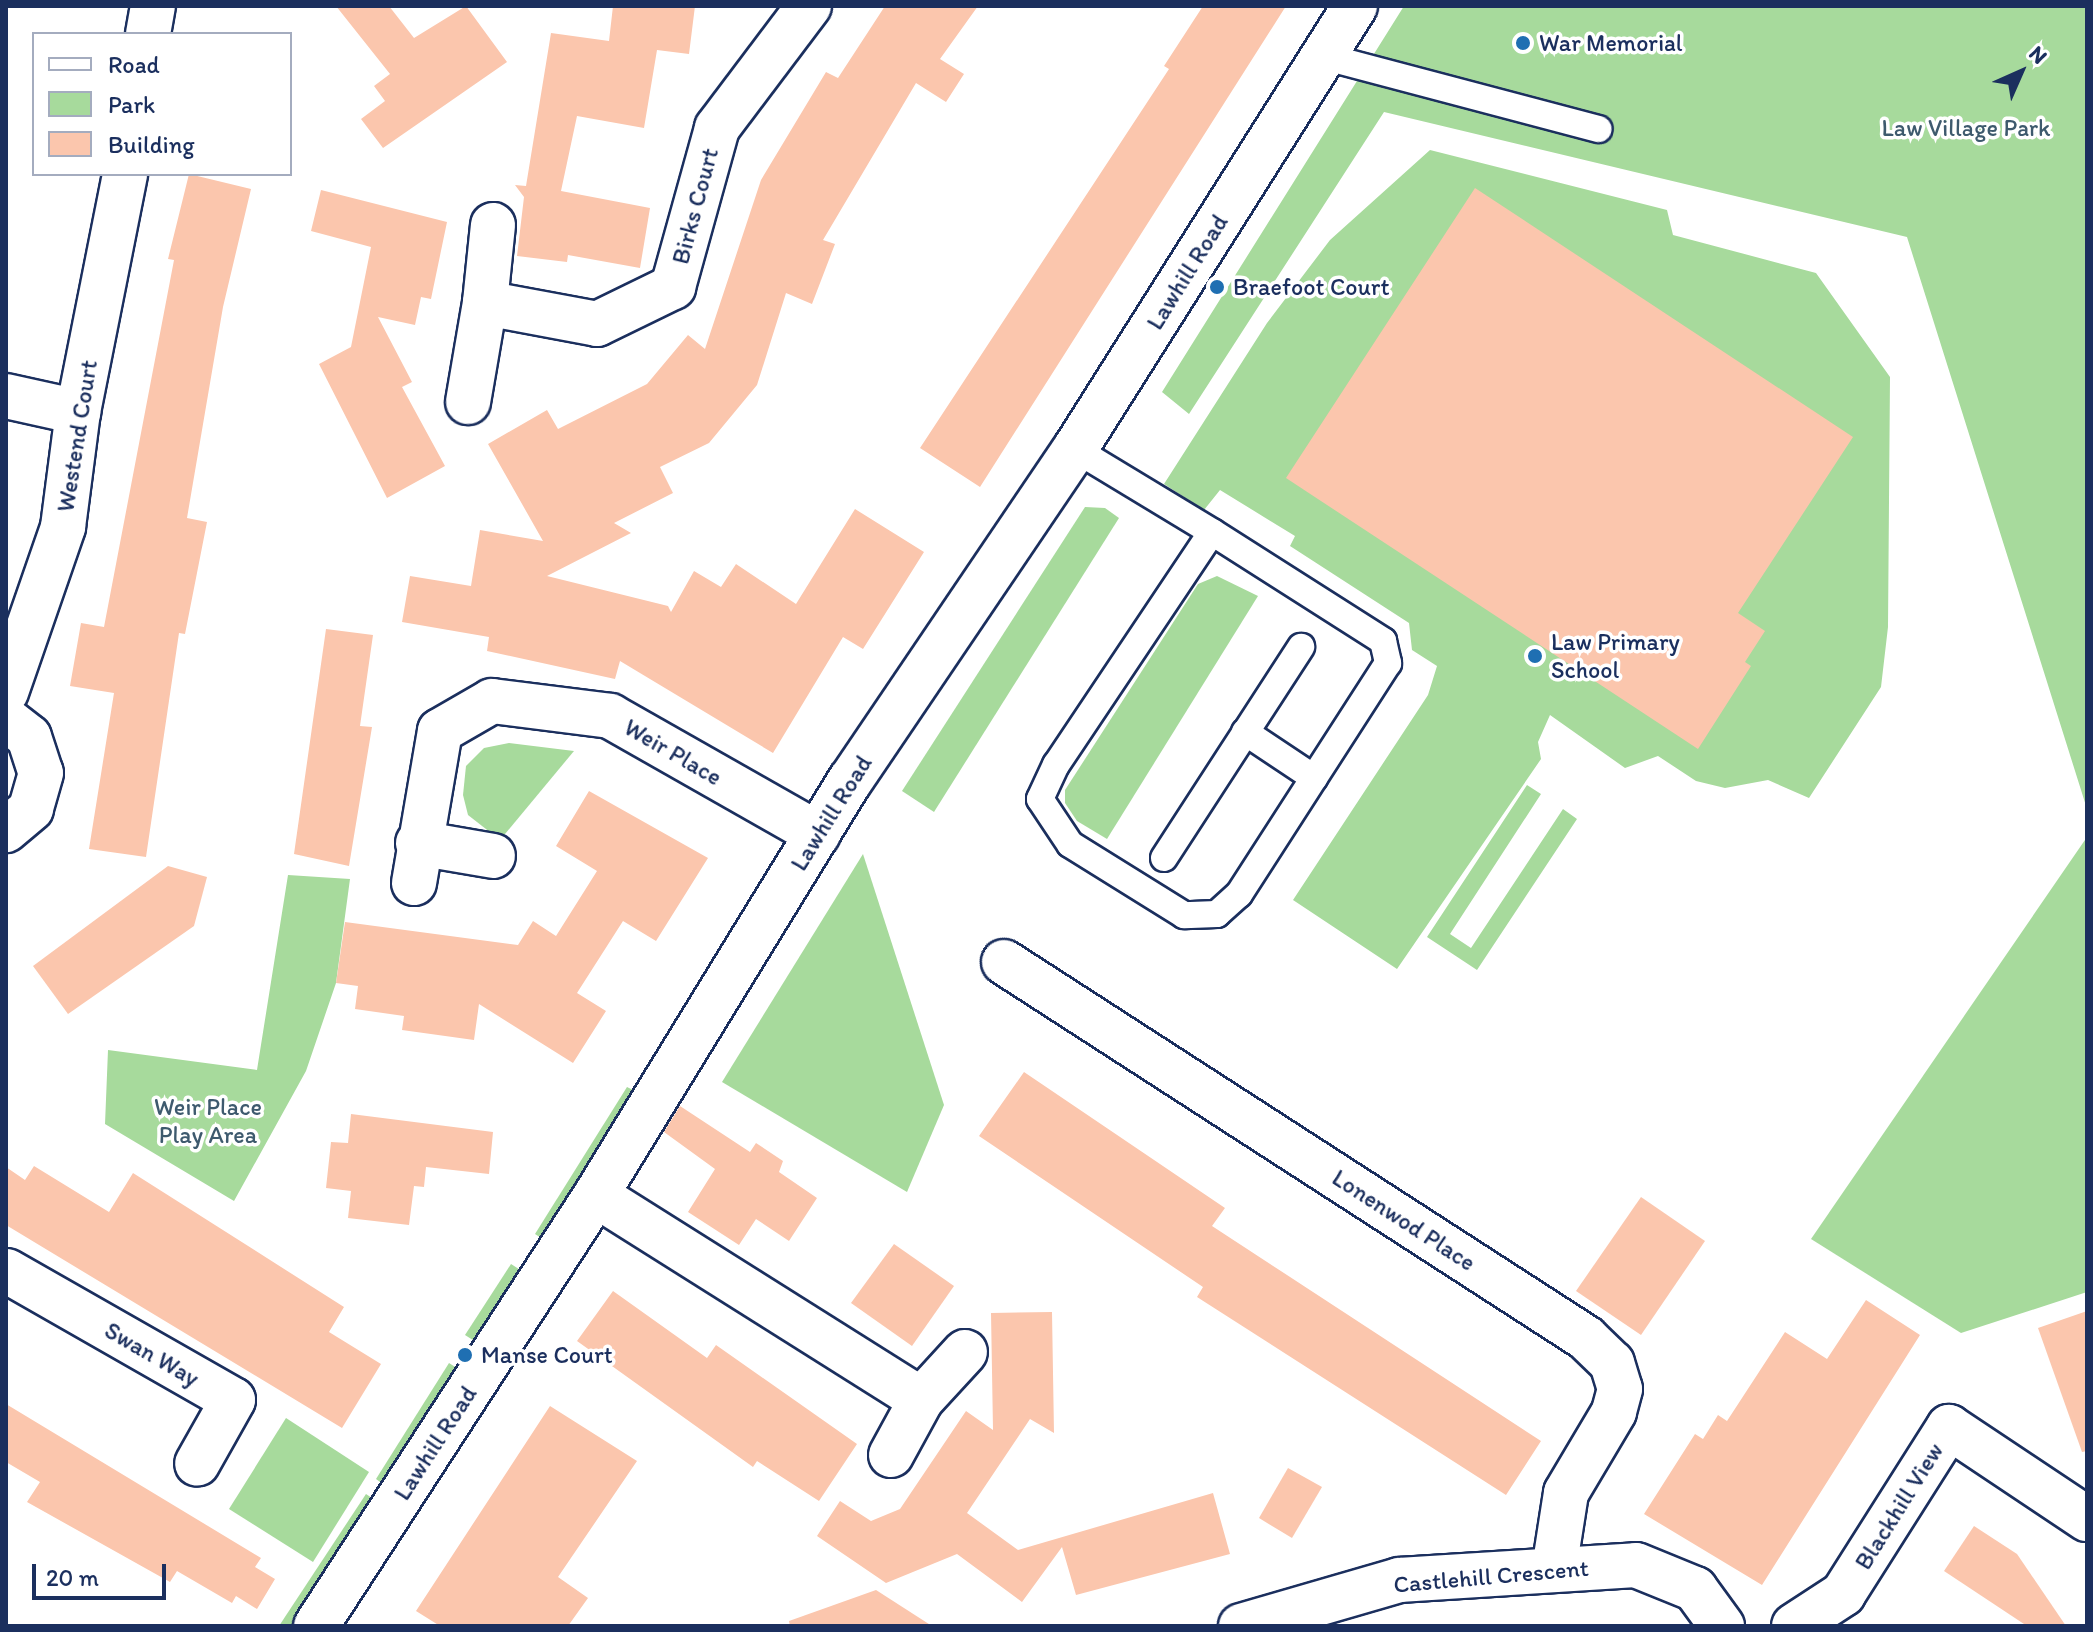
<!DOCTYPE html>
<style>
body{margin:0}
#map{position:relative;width:2093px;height:1632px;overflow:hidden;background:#fff;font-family:Itim,sans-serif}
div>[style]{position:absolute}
.green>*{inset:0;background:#a7da9c}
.building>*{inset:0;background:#fbc6ad}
.roads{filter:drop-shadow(2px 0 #1b2f5e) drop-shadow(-2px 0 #1b2f5e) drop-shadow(0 2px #1b2f5e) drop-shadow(0 -2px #1b2f5e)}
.lane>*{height:26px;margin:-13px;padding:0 13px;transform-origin:13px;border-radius:13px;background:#fff}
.street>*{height:44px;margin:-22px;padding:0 22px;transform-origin:22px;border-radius:22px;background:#fff}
.dots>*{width:22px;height:22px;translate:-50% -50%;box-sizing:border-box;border:4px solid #fff;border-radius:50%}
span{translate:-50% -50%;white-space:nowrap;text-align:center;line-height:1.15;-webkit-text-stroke:7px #fff;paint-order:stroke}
.poi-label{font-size:24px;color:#1b2f5e}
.left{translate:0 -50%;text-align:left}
.park-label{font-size:24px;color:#3e5a6e}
.street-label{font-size:24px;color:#1b2f5e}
.frame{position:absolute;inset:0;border:8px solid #1b2f5e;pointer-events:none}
.legend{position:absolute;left:32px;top:32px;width:260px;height:144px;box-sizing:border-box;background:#fff;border:2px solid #a4acbf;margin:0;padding:10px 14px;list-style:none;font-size:24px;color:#1b2f5e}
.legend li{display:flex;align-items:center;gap:16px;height:40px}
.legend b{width:40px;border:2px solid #a4acbf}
.north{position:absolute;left:1981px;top:32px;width:80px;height:80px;-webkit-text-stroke:6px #fff;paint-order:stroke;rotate:45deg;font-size:22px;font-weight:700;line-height:32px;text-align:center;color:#1b2f5e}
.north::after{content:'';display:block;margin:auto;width:28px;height:36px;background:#1b2f5e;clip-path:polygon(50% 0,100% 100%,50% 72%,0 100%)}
.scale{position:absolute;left:32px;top:1564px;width:134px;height:36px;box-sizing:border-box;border:4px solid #1b2f5e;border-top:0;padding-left:10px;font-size:24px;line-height:28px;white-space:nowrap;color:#1b2f5e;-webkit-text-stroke:6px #fff;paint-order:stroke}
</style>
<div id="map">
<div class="green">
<div style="clip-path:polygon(1404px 6px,2087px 6px,2087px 809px,1907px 237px,1384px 112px,1189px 414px,1162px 392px)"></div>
<div style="clip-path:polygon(1430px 150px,1667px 210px,1673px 235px,1816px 273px,1890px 377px,1888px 627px,1881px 687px,1809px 798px,1768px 780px,1725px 788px,1696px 781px,1658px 756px,1625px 768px,1550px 715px,1538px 742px,1541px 759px,1397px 969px,1293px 900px,1428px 695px,1437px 666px,1412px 650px,1409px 623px,1290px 546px,1295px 536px,1220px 490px,1204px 510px,1164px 484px,1267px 323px,1330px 240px)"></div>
<div style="clip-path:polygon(1085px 507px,1105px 508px,1119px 518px,934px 812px,902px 791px)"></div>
<div style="clip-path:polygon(1217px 576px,1258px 596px,1107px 839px,1077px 821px,1065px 803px,1065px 790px,1198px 584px)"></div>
<div style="clip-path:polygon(509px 743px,574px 751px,500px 840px,468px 815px,463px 795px,466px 766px,484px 748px)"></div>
<div style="clip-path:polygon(1527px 785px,1541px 794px,1450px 934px,1471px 948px,1563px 809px,1577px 819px,1477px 970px,1427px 937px)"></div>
<div style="clip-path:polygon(2087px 837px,2087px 1292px,1961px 1333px,1811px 1239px)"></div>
<div style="clip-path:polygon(863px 854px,944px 1105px,907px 1192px,722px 1082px)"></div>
<div style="clip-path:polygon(288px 875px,350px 879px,336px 983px,306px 1071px,234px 1201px,105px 1124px,108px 1050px,257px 1070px)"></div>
<div style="clip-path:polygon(627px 1087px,639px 1093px,546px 1241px,535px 1234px)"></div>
<div style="clip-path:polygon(511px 1264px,525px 1273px,479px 1344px,465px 1335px)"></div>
<div style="clip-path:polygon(449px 1363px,463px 1372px,387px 1487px,376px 1479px)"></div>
<div style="clip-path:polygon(286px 1418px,369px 1472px,313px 1562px,229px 1509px)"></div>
<div style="clip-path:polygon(366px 1494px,378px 1502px,295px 1626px,279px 1626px)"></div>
</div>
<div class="building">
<div style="clip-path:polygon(336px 6px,389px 6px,414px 38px,466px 6px,507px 62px,383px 148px,361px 119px,385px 101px,374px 86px,390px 74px)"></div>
<div style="clip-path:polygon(613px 6px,695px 6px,689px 54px,657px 50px,644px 128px,577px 116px,561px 191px,650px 208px,640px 268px,568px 255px,567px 262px,517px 256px,524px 197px,515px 185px,526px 186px,551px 33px,609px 41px)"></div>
<div style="clip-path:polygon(885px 6px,978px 6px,940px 59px,964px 74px,946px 102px,916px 83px,823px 240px,835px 244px,812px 304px,786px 293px,757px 385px,709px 443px,660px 467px,673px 493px,614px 523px,631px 533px,547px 576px,668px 606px,671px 612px,694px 571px,721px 587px,736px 564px,796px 604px,855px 509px,924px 552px,863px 649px,843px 637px,773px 753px,620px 661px,615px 679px,487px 651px,489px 637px,402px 622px,410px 576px,471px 586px,480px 530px,543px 541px,488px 444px,547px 410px,558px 429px,647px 384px,688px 335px,705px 349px,761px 180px,826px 72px,838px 78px)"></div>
<div style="clip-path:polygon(1203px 6px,1286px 6px,980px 487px,920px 448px,1169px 69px,1164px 66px)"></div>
<div style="clip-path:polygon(189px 174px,251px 189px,223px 307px,187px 518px,207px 522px,185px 634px,179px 633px,146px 857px,89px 849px,114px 693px,70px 686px,81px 623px,104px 627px,174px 260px,168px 259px)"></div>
<div style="clip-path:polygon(1475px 188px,1853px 437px,1738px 613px,1765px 631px,1745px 662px,1751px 666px,1698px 749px,1286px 478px)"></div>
<div style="clip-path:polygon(321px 190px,447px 222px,431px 299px,421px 297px,415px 325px,378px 317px,412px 382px,402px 387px,445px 466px,387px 498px,319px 364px,351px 347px,371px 247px,311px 231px)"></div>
<div style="clip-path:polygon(326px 629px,373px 635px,360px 726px,372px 727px,349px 866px,294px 854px)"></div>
<div style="clip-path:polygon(589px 791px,708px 858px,656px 941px,623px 921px,577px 993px,606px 1011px,573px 1063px,479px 1004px,474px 1040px,402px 1030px,404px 1016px,355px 1009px,358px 986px,336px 983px,345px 922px,518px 945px,533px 921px,556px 936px,597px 871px,556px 846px)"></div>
<div style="clip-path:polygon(168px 866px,207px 877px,194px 926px,68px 1014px,33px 966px)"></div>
<div style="clip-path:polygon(1024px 1072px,1225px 1208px,1212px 1226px,1541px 1441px,1506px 1495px,1197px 1297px,1203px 1287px,979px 1136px)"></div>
<div style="clip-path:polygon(680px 1106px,750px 1152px,756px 1143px,783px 1161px,779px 1172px,817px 1198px,789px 1241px,756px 1219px,739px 1245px,688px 1212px,715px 1169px,664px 1132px)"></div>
<div style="clip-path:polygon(351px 1114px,493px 1132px,489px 1174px,426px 1167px,424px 1187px,414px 1186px,409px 1225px,348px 1218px,351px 1191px,326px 1188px,331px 1142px,348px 1143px)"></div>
<div style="clip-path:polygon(34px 1166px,109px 1212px,133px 1173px,344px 1307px,329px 1332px,381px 1364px,342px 1428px,6px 1225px,6px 1167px,25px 1180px)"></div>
<div style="clip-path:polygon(1641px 1197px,1705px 1241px,1641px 1335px,1576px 1291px)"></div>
<div style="clip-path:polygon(894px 1244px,954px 1286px,912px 1346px,851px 1303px)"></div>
<div style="clip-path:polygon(613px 1291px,707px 1358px,716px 1345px,857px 1444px,819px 1501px,757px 1461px,753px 1467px,577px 1341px)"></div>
<div style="clip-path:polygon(1866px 1300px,1920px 1335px,1762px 1585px,1644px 1514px,1695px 1434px,1703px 1439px,1718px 1415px,1727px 1421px,1785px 1332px,1827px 1359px)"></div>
<div style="clip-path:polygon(2087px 1311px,2087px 1451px,2082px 1452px,2038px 1328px)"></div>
<div style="clip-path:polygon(1052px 1312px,1054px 1433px,1030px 1419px,967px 1513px,1018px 1550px,1213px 1493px,1230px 1554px,1076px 1595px,1062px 1547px,1022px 1602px,957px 1554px,886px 1583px,817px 1536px,840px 1501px,871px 1521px,900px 1509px,966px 1411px,993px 1430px,991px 1313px)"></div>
<div style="clip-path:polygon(6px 1404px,261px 1558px,255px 1567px,275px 1579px,257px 1609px,236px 1596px,232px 1603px,177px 1571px,170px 1582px,27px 1502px,40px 1482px,6px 1462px)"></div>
<div style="clip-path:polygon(550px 1406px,637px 1461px,558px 1577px,588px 1598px,568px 1626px,440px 1626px,416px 1611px)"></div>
<div style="clip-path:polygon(1288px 1468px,1322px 1487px,1292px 1538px,1259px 1518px)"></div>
<div style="clip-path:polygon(1974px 1526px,2017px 1554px,2066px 1626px,2027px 1626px,1944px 1571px)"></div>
<div style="clip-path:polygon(876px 1590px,932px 1626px,790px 1626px,789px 1621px)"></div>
</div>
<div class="roads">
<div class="lane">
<div style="left:1322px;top:56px;width:286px;rotate:14.8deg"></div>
<div style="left:1075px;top:449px;width:160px;rotate:31.2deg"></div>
<div style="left:1212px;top:532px;width:203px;rotate:32.5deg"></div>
<div style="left:1383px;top:641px;width:23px;rotate:77deg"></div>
<div style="left:1388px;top:663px;width:275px;rotate:122.8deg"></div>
<div style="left:1239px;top:894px;width:30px;rotate:138deg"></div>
<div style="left:1217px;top:914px;width:33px;rotate:178deg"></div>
<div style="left:1184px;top:915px;width:134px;rotate:-148.1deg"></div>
<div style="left:1070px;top:844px;width:54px;rotate:-123.7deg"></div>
<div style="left:1040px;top:799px;width:38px;rotate:-65deg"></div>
<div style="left:1056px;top:765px;width:280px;rotate:-56.2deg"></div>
<div style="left:1245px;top:732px;width:83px;rotate:33.7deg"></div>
<div style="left:1164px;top:858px;width:252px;rotate:-57deg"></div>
</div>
<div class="street">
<div style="left:148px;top:34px;width:28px;rotate:-80deg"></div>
<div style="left:493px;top:225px;width:78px;rotate:95.9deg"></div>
<div style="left:485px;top:303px;width:114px;rotate:10.6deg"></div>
<div style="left:597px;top:324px;width:85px;rotate:-26deg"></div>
<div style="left:673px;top:287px;width:165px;rotate:-74.5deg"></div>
<div style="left:717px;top:128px;width:153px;rotate:-53deg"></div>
<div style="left:6px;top:396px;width:74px;rotate:12.5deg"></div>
<div style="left:468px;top:402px;width:100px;rotate:-80.3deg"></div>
<div style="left:6px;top:692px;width:175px;rotate:-70.9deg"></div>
<div style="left:63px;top:527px;width:116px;rotate:-82.6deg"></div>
<div style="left:78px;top:412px;width:243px;rotate:-78.8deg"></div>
<div style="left:6px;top:719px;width:29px;rotate:38deg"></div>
<div style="left:29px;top:737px;width:38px;rotate:72deg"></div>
<div style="left:41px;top:773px;width:37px;rotate:106deg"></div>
<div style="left:31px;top:809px;width:33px;rotate:140deg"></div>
<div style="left:418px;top:843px;width:76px;rotate:9.8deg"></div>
<div style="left:414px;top:883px;width:154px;rotate:-80.3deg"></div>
<div style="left:440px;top:731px;width:60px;rotate:-30deg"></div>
<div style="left:492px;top:701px;width:119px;rotate:7.2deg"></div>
<div style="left:610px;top:716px;width:239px;rotate:29.6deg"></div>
<div style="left:1004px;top:962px;width:693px;rotate:32.86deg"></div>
<div style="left:1586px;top:1338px;width:36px;rotate:44deg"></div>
<div style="left:1612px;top:1363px;width:27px;rotate:73deg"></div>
<div style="left:1620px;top:1389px;width:24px;rotate:105deg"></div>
<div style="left:1614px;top:1412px;width:94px;rotate:120.7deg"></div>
<div style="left:1566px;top:1493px;width:78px;rotate:98.9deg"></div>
<div style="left:596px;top:1195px;width:384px;rotate:32.2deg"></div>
<div style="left:7px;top:1271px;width:260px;rotate:29.7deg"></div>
<div style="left:233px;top:1400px;width:73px;rotate:119.4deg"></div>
<div style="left:891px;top:1455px;width:63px;rotate:-61.4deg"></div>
<div style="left:921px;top:1400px;width:65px;rotate:-47.5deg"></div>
<div style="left:316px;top:1626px;width:514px;rotate:-56.99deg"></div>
<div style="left:596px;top:1195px;width:486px;rotate:-58.5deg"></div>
<div style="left:850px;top:781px;width:401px;rotate:-55.9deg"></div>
<div style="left:1075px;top:449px;width:524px;rotate:-57.7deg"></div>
<div style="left:1241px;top:1626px;width:165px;rotate:-16.2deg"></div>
<div style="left:1399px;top:1580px;width:237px;rotate:-3.6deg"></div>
<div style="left:1636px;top:1565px;width:64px;rotate:22.1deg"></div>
<div style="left:1695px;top:1589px;width:46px;rotate:53.9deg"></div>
<div style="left:1794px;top:1626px;width:59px;rotate:-33.1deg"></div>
<div style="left:1843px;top:1594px;width:198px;rotate:-57.6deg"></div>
<div style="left:1949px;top:1427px;width:166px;rotate:33.7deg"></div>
</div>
</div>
<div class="dots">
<div style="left:1523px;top:43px;background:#1f6fb2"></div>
<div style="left:1217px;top:287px;background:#1f6fb2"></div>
<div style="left:1535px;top:656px;background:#1f6fb2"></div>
<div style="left:465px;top:1355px;background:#1f6fb2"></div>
</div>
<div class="poi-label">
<span class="left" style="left:1539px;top:43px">War Memorial</span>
<span class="left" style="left:1233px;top:287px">Braefoot Court</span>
<span class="left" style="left:1551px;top:656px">Law Primary<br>School</span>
<span class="left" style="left:481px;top:1355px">Manse Court</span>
</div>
<div class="park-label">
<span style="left:1966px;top:128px">Law Village Park</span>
<span style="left:208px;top:1121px">Weir Place<br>Play Area</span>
</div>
<div class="street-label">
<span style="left:695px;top:206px;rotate:-75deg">Birks Court</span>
<span style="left:1187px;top:272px;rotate:-58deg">Lawhill Road</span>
<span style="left:77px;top:436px;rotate:-81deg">Westend Court</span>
<span style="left:673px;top:752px;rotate:30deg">Weir Place</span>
<span style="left:831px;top:813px;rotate:-58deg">Lawhill Road</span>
<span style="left:1404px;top:1220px;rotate:33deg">Lonenwod Place</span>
<span style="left:152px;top:1354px;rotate:30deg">Swan Way</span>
<span style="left:435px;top:1443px;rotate:-57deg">Lawhill Road</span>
<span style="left:1899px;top:1506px;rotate:-58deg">Blackhill View</span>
<span style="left:1491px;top:1576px;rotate:-5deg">Castlehill Crescent</span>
</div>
<div class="frame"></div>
<ul class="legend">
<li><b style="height:10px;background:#fff"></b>Road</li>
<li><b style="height:22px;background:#a7da9c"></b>Park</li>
<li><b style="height:22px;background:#fbc6ad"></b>Building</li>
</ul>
<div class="north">N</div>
<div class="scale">20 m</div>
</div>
